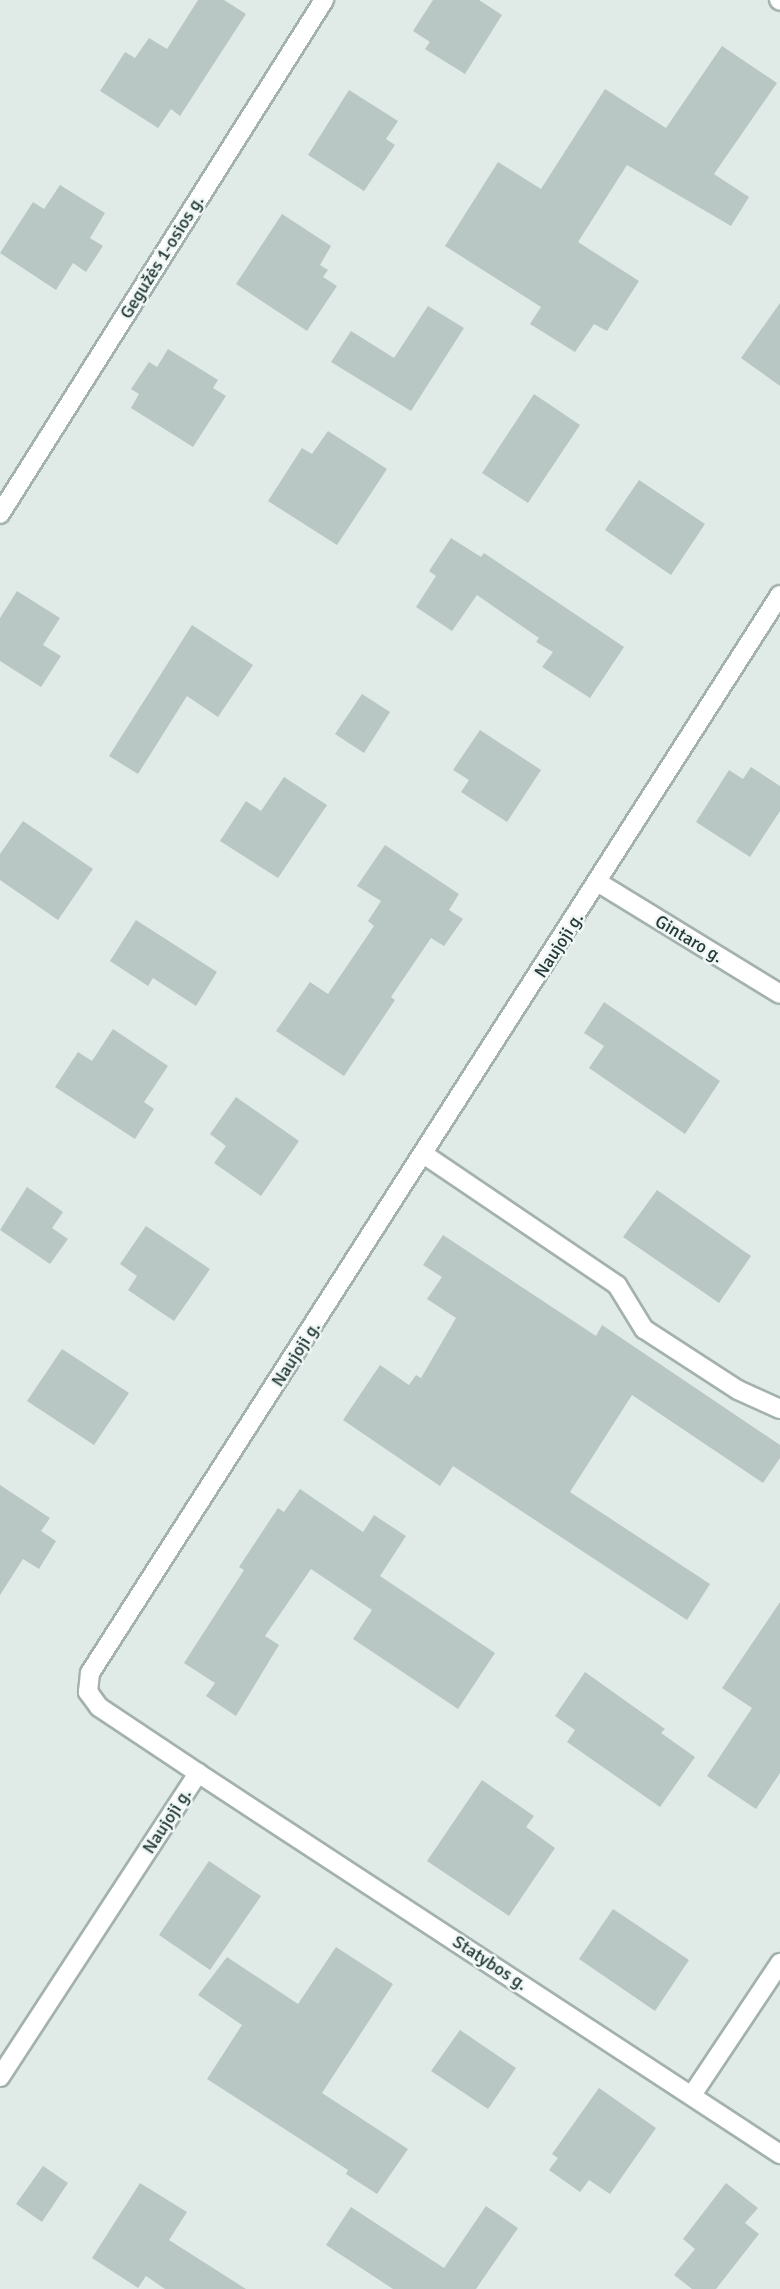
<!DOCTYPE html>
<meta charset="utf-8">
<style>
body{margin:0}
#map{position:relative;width:780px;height:2289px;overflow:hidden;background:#e0eae7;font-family:Signika,sans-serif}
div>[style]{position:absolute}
.building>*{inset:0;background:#b9c7c4}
.roads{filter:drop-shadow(2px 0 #a3b1af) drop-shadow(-2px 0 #a3b1af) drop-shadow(0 2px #a3b1af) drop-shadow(0 -2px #a3b1af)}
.minor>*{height:18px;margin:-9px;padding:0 9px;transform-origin:9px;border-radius:9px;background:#fff}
span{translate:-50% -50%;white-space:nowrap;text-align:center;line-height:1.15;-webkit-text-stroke:5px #f0f7f5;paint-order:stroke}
.street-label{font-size:18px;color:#223937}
</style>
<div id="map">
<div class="building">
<div style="clip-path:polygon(198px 0,224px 0,246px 14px,180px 116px,171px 109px,158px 128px,100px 91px,125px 52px,135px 58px,149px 38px,167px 49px)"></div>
<div style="clip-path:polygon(433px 0,479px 0,502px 15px,465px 74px,425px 49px,430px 42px,413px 31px)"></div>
<div style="clip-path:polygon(722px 46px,777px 83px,714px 174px,749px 197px,731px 226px,627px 165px,578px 242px,639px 281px,607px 331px,594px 324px,575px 352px,530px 324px,541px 307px,445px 246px,498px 162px,541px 189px,605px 89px,666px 128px)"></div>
<div style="clip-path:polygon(349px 90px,398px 121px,386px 139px,395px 145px,364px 191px,308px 155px)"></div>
<div style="clip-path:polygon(60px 185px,105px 213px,90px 238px,103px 246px,86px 272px,73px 263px,56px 290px,0 253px,33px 202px,44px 209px)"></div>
<div style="clip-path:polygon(282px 214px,331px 246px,320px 265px,328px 270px,323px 277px,337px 286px,307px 331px,236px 284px)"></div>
<div style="clip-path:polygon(780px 303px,780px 386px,741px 358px)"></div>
<div style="clip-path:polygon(428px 306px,464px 328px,411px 411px,331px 362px,351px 331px,394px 358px)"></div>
<div style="clip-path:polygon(168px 349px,218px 380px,213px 388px,226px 396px,193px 447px,131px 408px,139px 394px,131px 389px,149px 362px,157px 367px)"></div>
<div style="clip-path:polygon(534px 394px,580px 425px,528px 503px,482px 473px)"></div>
<div style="clip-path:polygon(328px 431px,387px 469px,337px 545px,268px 501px,302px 448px,312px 454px)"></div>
<div style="clip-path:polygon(639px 480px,705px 524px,671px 575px,605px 530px)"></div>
<div style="clip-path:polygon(451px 538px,481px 557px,484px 553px,624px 647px,590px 698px,542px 667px,553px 652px,536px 642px,539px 638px,477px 595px,452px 631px,416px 607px,436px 576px,429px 571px)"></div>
<div style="clip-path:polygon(17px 591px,60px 618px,43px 645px,61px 656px,41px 687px,0 661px,0 618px)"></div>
<div style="clip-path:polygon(192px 625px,253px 665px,218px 717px,187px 696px,138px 774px,109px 756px)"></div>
<div style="clip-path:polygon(362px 694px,390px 712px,364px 753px,335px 734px)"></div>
<div style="clip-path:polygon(480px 730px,541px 770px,507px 822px,461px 792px,469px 780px,453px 770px)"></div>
<div style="clip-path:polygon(751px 767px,780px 786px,780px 811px,750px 857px,696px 822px,729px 770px,743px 779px)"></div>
<div style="clip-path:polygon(284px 777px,327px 805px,278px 878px,220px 841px,246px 801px,261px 811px)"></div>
<div style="clip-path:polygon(23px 821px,93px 869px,58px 920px,0 880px,0 854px)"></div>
<div style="clip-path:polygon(385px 845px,459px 894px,449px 910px,463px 919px,444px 946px,431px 938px,391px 997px,395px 1000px,344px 1076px,276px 1031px,310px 982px,328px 994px,374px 926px,368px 921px,381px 901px,357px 886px)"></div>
<div style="clip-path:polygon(136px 920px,217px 972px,196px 1006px,153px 978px,148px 986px,110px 961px)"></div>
<div style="clip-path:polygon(604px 1002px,720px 1081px,685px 1134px,589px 1068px,604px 1046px,584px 1033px)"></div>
<div style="clip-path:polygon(113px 1029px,168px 1066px,144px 1102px,154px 1109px,135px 1139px,55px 1087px,78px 1052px,92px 1061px)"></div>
<div style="clip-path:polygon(236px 1097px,299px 1141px,261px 1196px,214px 1163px,226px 1146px,210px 1134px)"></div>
<div style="clip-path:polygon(27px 1187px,63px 1212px,52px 1228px,68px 1239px,50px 1264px,0 1230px)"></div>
<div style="clip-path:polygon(657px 1190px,751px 1256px,719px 1303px,623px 1237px)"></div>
<div style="clip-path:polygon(146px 1226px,210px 1269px,174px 1321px,128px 1290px,137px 1276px,120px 1264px)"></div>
<div style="clip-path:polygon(443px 1235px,596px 1336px,602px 1325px,780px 1445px,780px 1458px,763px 1483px,632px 1395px,570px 1492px,710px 1584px,687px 1620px,453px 1466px,440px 1486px,343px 1420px,380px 1365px,409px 1385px,416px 1375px,421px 1378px,456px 1318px,427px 1299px,442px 1277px,423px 1265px)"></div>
<div style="clip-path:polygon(62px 1349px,129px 1393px,94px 1445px,27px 1401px)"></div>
<div style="clip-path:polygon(0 1485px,50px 1518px,41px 1531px,56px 1541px,39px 1569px,23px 1559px,0 1595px)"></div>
<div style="clip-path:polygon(300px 1489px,363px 1532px,374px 1515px,406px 1536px,380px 1576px,495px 1653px,458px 1709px,353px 1639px,372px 1610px,311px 1569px,265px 1636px,279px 1645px,236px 1716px,206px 1696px,215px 1683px,184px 1663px,244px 1570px,239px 1567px,278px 1508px,284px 1512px)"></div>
<div style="clip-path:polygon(780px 1602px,780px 1773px,756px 1809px,707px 1776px,752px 1708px,722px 1688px)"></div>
<div style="clip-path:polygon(585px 1672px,665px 1729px,661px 1733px,695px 1757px,660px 1807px,567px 1742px,575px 1730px,555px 1716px)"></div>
<div style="clip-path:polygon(482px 1780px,534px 1816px,526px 1827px,555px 1848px,509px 1916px,427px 1861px)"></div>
<div style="clip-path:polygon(209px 1861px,261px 1896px,210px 1970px,159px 1935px)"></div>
<div style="clip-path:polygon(613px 1909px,689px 1960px,655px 2011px,579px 1959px)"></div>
<div style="clip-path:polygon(336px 1947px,393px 1984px,322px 2093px,408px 2149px,377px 2194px,346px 2174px,348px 2170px,207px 2079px,242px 2025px,198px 1995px,227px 1957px,298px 2004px)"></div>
<div style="clip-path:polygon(460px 2030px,516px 2068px,488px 2109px,431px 2071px)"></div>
<div style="clip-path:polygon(599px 2088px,656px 2128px,610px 2194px,589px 2180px,580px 2192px,549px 2170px,558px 2158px,552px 2154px)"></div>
<div style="clip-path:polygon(43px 2166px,68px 2183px,42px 2222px,16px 2204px)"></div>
<div style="clip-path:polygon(140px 2183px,187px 2212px,169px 2240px,246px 2289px,165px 2289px,146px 2276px,138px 2288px,92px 2258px)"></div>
<div style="clip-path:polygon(726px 2183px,758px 2208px,745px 2223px,759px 2234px,716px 2289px,692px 2289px,674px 2275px,695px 2249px,683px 2239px)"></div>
<div style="clip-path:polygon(486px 2206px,518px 2228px,476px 2289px,393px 2289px,326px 2245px,351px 2207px,444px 2268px)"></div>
</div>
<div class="roads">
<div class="minor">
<div style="left:779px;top:0;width:1px;rotate:45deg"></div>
<div style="left:0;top:514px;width:608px;rotate:-57.77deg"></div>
<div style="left:599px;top:883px;width:212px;rotate:31.5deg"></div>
<div style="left:425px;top:1155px;width:232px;rotate:34.1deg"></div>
<div style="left:617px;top:1285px;width:52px;rotate:58.5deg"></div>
<div style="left:644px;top:1329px;width:112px;rotate:33deg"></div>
<div style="left:738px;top:1390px;width:46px;rotate:24.3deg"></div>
<div style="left:198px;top:1773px;width:696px;rotate:33.21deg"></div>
<div style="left:0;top:2077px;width:363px;rotate:-56.9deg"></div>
<div style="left:198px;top:1773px;width:119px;rotate:-146.3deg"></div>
<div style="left:99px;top:1707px;width:19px;rotate:-126deg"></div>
<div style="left:88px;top:1692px;width:19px;rotate:-84deg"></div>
<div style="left:90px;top:1673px;width:1280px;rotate:-57.38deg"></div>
<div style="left:692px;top:2095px;width:159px;rotate:-56.3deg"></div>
</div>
</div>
<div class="street-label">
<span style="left:162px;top:257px;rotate:-58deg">Gegužės 1-osios g.</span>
<span style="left:689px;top:939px;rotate:31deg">Gintaro g.</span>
<span style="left:559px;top:945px;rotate:-57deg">Naujoji g.</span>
<span style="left:296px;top:1354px;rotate:-57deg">Naujoji g.</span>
<span style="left:167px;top:1821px;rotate:-57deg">Naujoji g.</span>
<span style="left:490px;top:1963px;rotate:33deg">Statybos g.</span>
</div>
</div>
